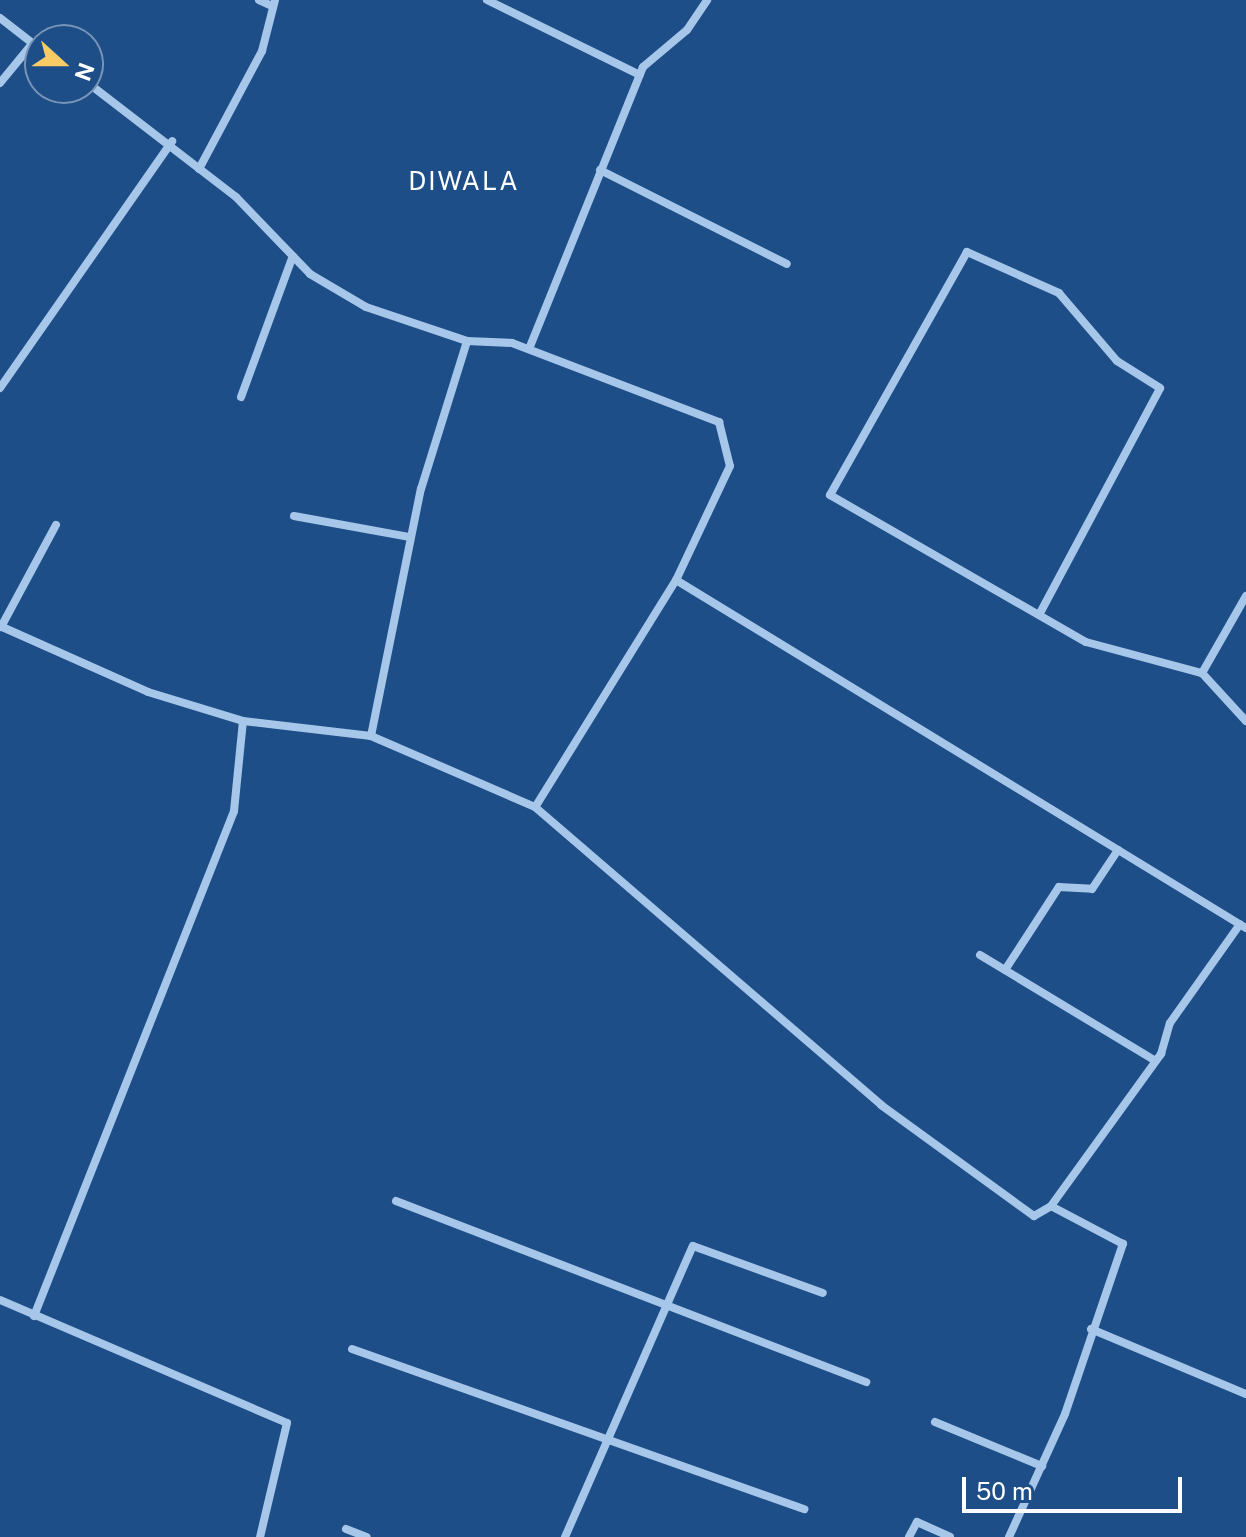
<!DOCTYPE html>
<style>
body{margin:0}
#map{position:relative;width:1246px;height:1537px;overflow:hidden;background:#1e4e87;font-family:"Public Sans",sans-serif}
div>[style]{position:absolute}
.street>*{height:8px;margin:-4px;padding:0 4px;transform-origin:4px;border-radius:4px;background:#a7c7ea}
span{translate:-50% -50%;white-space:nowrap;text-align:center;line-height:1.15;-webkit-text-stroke:8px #1e4e87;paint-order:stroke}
.neighbourhood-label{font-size:26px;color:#fff;letter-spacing:2px}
.north{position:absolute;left:24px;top:24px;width:80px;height:80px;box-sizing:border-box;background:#1e4e87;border:2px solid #7895b7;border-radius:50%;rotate:111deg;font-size:22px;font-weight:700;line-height:32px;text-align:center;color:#fff}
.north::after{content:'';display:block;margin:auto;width:28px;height:36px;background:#f9cb67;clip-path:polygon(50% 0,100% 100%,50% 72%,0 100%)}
.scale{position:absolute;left:962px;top:1477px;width:220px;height:36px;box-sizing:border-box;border:4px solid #fff;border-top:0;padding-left:10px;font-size:24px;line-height:28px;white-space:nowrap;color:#fff;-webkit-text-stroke:6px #1e4e87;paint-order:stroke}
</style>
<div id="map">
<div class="street">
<div style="left:259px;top:0;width:14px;rotate:25deg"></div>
<div style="left:487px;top:0;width:170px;rotate:26.1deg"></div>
<div style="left:0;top:18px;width:51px;rotate:37.8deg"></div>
<div style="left:0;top:83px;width:50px;rotate:-50.6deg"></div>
<div style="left:88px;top:83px;width:187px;rotate:37.6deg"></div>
<div style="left:236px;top:197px;width:107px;rotate:46.1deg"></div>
<div style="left:310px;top:274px;width:65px;rotate:30.5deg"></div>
<div style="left:366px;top:307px;width:107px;rotate:18.6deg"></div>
<div style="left:467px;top:341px;width:45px;rotate:2.5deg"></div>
<div style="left:512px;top:343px;width:222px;rotate:20.9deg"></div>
<div style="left:719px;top:422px;width:45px;rotate:76deg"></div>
<div style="left:730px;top:466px;width:126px;rotate:115.3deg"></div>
<div style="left:676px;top:580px;width:267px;rotate:121.8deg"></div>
<div style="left:199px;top:169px;width:134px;rotate:-61.9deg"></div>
<div style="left:262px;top:51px;width:53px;rotate:-75.7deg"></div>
<div style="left:600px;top:170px;width:209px;rotate:26.7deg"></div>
<div style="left:529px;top:349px;width:304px;rotate:-68deg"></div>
<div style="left:643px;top:67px;width:57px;rotate:-40.1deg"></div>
<div style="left:687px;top:30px;width:36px;rotate:-56deg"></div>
<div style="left:0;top:388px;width:301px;rotate:-55.1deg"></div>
<div style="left:241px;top:397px;width:150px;rotate:-69.8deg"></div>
<div style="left:294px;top:516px;width:118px;rotate:10.3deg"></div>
<div style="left:676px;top:580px;width:668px;rotate:31.41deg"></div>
<div style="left:1246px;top:596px;width:89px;rotate:119.7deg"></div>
<div style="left:1202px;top:673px;width:65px;rotate:47.5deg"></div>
<div style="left:1039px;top:615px;width:257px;rotate:-61.9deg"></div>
<div style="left:1160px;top:388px;width:51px;rotate:-147.9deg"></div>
<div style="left:1117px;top:361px;width:89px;rotate:-130.5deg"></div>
<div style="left:1059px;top:293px;width:101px;rotate:-156deg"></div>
<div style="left:967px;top:252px;width:279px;rotate:119.4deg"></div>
<div style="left:830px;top:495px;width:295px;rotate:29.9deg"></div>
<div style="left:1086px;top:642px;width:120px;rotate:15deg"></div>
<div style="left:0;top:626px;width:162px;rotate:24deg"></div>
<div style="left:148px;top:692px;width:99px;rotate:17deg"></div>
<div style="left:243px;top:721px;width:129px;rotate:6.7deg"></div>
<div style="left:371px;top:736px;width:179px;rotate:23.4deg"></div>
<div style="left:535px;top:807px;width:457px;rotate:40.7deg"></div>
<div style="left:881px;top:1105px;width:189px;rotate:36deg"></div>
<div style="left:1034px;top:1216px;width:20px;rotate:-30deg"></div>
<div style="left:1px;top:627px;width:116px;rotate:-61.7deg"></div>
<div style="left:371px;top:736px;width:252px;rotate:-78.6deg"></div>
<div style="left:421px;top:489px;width:155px;rotate:-72.7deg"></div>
<div style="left:980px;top:955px;width:205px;rotate:31.1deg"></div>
<div style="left:1005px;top:970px;width:99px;rotate:-57deg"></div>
<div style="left:1059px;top:887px;width:33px;rotate:3deg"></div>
<div style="left:1092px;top:889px;width:47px;rotate:-56.3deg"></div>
<div style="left:396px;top:1201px;width:504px;rotate:21.06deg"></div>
<div style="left:0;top:1300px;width:312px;rotate:23.2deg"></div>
<div style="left:287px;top:1423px;width:117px;rotate:103.3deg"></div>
<div style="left:34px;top:1316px;width:543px;rotate:-68.39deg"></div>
<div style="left:234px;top:811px;width:90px;rotate:-84.3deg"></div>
<div style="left:1091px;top:1329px;width:168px;rotate:22.8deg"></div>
<div style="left:352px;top:1349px;width:480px;rotate:19.5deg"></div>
<div style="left:935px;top:1422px;width:116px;rotate:22.4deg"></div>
<div style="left:346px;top:1529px;width:22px;rotate:21deg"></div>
<div style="left:565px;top:1537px;width:318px;rotate:-66.3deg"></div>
<div style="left:693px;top:1246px;width:138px;rotate:19.9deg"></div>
<div style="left:909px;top:1537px;width:17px;rotate:-62deg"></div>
<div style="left:917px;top:1522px;width:36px;rotate:24deg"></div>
<div style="left:1009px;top:1537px;width:135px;rotate:-65.5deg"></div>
<div style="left:1065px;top:1414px;width:180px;rotate:-71.2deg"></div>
<div style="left:1123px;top:1244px;width:81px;rotate:-152.2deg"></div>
<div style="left:1051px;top:1206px;width:188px;rotate:-54.1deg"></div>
<div style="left:1161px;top:1054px;width:32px;rotate:-74deg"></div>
<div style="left:1170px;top:1023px;width:121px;rotate:-54.7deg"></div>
</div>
<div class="neighbourhood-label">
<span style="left:464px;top:181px">DIWALA</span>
</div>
<div class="north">N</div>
<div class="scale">50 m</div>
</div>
